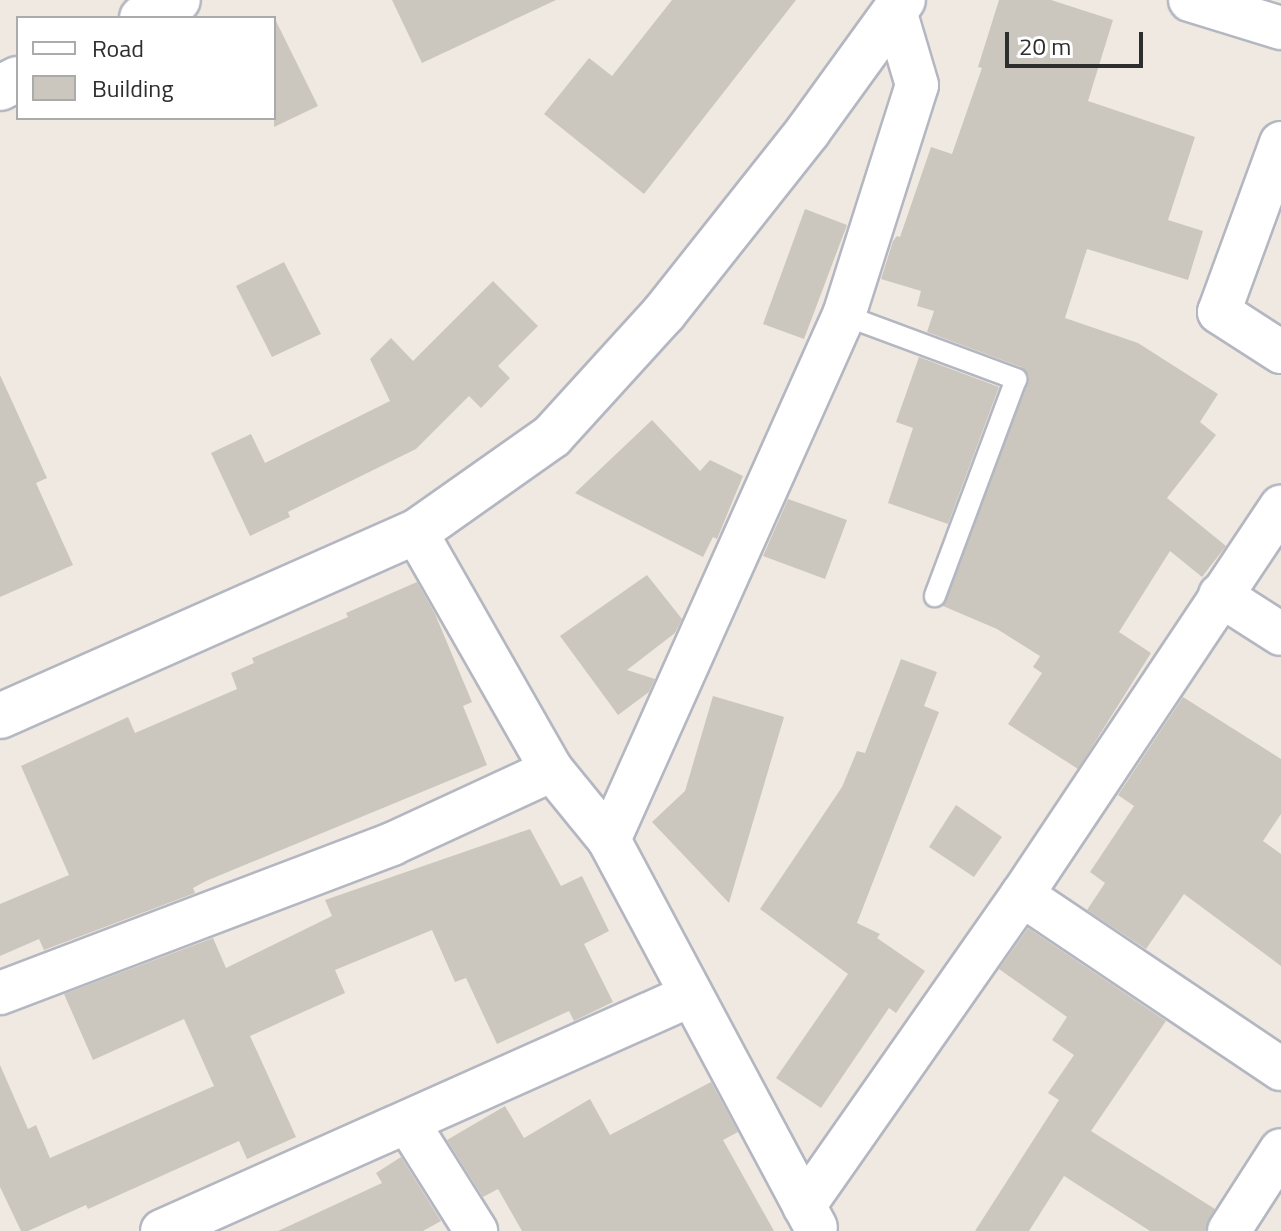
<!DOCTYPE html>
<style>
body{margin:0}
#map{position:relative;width:1281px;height:1231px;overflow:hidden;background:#efe9e1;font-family:"Titillium Web",sans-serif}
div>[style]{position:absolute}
.building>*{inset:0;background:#cbc7bf}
.roads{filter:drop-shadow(2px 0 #b4b7c1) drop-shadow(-2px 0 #b4b7c1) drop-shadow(0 2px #b4b7c1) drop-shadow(0 -2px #b4b7c1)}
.service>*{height:20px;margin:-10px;padding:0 10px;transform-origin:10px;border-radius:10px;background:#fff}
.minor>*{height:42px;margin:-21px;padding:0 21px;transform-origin:21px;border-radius:21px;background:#fff}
.tertiary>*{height:44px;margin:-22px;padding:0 22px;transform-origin:22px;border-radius:22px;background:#fff}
span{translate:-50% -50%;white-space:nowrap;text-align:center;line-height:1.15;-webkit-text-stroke:6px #fff;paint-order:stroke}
.legend{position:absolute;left:16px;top:16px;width:260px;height:104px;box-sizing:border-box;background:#fff;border:2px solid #ababab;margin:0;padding:10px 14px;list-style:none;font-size:24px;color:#2e2e2e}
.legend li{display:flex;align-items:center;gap:16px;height:40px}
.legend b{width:40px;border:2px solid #ababab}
.scale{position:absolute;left:1005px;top:32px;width:138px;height:36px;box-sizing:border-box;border:4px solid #2e2e2e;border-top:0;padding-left:10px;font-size:24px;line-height:28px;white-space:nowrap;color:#2e2e2e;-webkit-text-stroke:6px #fff;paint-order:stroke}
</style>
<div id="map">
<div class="building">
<div style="clip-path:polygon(392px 0,556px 0,422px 63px)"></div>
<div style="clip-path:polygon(672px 0,796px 0,644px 194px,544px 114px,589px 58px,612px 76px)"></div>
<div style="clip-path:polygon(999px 0,1051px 0,1113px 20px,1088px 101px,1195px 137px,1168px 220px,1203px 231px,1188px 280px,1087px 249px,1065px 318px,1138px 343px,1218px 394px,1200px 422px,1216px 435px,1167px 498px,1226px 546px,1202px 577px,1170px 551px,1119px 632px,1151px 653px,1078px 769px,1008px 724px,1042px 673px,1033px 667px,1040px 656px,997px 629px,943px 606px,1029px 376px,1021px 367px,927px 332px,934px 311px,917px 306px,921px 291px,881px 279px,893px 241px,897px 236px,900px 237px,931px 147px,952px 154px,982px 68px,978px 67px)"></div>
<div style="clip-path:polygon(274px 17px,318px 106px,274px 127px)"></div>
<div style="clip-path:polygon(805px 209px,847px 225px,804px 339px,763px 324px)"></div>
<div style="clip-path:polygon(284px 262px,321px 334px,272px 357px,236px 286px)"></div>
<div style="clip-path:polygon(493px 281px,538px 326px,498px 366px,510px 378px,481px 408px,469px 396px,416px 449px,288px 512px,290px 517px,250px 536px,211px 453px,251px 434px,265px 463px,390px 401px,370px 359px,391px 338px,413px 361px)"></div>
<div style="clip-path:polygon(919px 357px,999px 387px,948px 524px,888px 503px,913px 428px,896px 422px)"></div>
<div style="clip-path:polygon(0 375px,47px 478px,36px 483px,73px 565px,0 597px)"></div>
<div style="clip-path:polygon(652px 420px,700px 471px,710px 460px,743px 476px,717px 539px,713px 537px,703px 557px,575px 493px)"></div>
<div style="clip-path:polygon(788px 499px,847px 520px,825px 579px,763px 556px)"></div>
<div style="clip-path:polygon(647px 575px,682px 619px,675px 633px,627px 670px,655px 679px,649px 692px,618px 715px,560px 636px)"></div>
<div style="clip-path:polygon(417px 582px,435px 614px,472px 702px,463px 706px,487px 765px,206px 881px,193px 888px,195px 893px,44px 950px,39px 939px,0 956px,0 904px,69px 875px,21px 766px,128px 717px,135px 733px,237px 689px,231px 673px,254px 663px,252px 658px,348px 617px,346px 613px)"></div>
<div style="clip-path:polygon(901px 659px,937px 672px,924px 706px,939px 712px,857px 923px,880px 934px,877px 938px,925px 971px,896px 1013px,889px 1008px,821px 1108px,776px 1078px,848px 974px,760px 909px,842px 787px,857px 751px,865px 753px)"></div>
<div style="clip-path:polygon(713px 696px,784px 717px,729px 903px,652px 822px,685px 791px)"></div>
<div style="clip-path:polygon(1183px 697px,1281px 759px,1281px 814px,1263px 841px,1281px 854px,1281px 966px,1184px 894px,1146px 949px,1087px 910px,1105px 883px,1090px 872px,1134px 806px,1118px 795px)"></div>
<div style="clip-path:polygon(956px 805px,1002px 837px,974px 877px,929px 847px)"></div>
<div style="clip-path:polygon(530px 829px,561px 886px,582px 876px,609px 931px,584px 944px,613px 1002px,574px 1021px,569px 1011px,497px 1044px,466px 978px,455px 982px,432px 930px,335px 970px,345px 993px,250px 1036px,296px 1137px,247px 1159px,239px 1141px,88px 1209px,86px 1205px,28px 1231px,21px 1231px,0 1187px,0 1065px,28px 1129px,36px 1125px,50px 1158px,214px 1086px,184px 1019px,93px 1060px,64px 994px,213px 938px,226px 968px,332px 916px,325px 900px)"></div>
<div style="clip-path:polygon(1028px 928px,1166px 1021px,1091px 1131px,1215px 1209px,1205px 1231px,1150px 1231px,1064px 1176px,1029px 1231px,975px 1231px,1059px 1100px,1048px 1093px,1074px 1055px,1052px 1040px,1067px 1017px,999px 969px)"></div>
<div style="clip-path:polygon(711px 1082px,738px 1132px,723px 1140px,774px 1231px,522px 1231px,498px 1189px,483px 1197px,447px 1140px,505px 1106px,524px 1138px,590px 1099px,610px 1135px)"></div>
<div style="clip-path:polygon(401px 1157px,441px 1221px,423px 1231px,278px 1231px,382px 1183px,376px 1173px)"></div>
</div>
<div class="roads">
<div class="service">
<div style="left:844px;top:315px;width:184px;rotate:20.4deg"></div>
<div style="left:1016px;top:379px;width:232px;rotate:110.5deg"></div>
</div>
<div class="minor">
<div style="left:1190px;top:0;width:95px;rotate:17.1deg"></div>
<div style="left:1281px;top:143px;width:180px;rotate:110.1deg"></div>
<div style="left:1219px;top:312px;width:74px;rotate:32.8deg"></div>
<div style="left:416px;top:532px;width:274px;rotate:60.3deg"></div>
<div style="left:552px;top:770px;width:90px;rotate:50.8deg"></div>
<div style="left:609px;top:840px;width:439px;rotate:61.9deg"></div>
<div style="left:1220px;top:595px;width:72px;rotate:32.6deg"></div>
<div style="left:609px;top:840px;width:575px;rotate:-65.89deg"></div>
<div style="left:844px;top:315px;width:241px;rotate:-72.4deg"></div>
<div style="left:917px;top:85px;width:74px;rotate:-106.5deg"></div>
<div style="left:1022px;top:895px;width:312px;rotate:33.9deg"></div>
<div style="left:0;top:993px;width:419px;rotate:-20.8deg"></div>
<div style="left:392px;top:844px;width:176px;rotate:-24.8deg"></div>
<div style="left:408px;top:1123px;width:128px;rotate:57.8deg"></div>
<div style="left:804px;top:1206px;width:380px;rotate:-55deg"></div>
<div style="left:1022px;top:895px;width:467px;rotate:-56.3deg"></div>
<div style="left:162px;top:1231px;width:577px;rotate:-24.03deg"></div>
<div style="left:1229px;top:1231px;width:96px;rotate:-57.3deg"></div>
</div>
<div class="tertiary">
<div style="left:142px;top:18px;width:40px;rotate:-26.6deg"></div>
<div style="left:0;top:88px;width:20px;rotate:-27deg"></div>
<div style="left:0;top:716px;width:455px;rotate:-23.9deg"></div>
<div style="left:416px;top:532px;width:166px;rotate:-35.2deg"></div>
<div style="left:552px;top:436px;width:166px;rotate:-47.7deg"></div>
<div style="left:664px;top:313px;width:232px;rotate:-51.6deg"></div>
<div style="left:808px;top:131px;width:162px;rotate:-54.1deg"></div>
</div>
</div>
<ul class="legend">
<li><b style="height:10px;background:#fff"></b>Road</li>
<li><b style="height:22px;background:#cbc7bf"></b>Building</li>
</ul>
<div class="scale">20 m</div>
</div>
